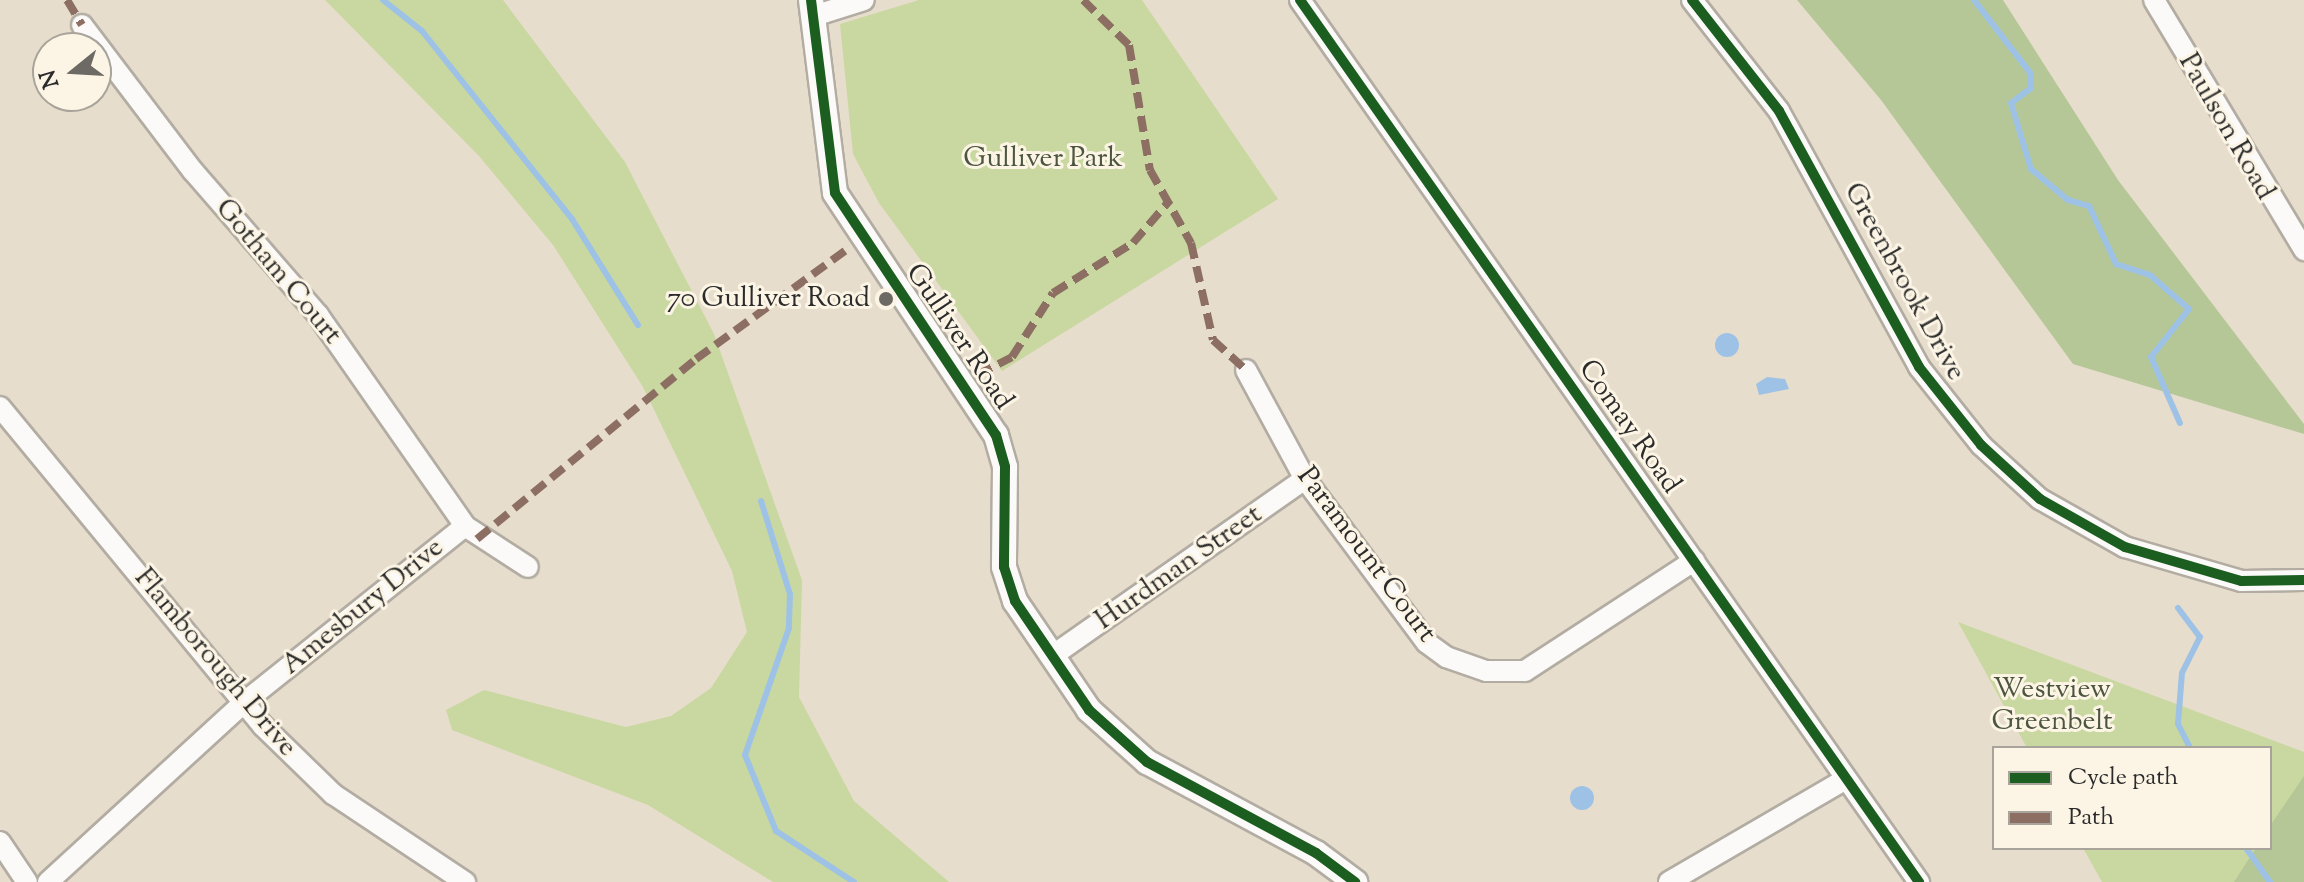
<!DOCTYPE html>
<style>
body{margin:0}
#map{position:relative;width:2304px;height:882px;overflow:hidden;background:#e7ddcd;font-family:"Sorts Mill Goudy",serif}
div>[style]{position:absolute}
.green>*{inset:0;background:#c9d8a0}
.forest>*{inset:0;background:#b5c797}
.water>*{inset:0;background:#9ec2e5}
.round{border-radius:50%}
.stream>*{height:6px;margin:-3px;padding:0 3px;transform-origin:3px;border-radius:3px;background:#9ec2e5}
.roads{filter:drop-shadow(2px 0 #b2aca2) drop-shadow(-2px 0 #b2aca2) drop-shadow(0 2px #b2aca2) drop-shadow(0 -2px #b2aca2)}
.minor>*{height:20px;margin:-10px;padding:0 10px;transform-origin:10px;border-radius:10px;background:#fbfaf8}
.tertiary>*{height:24px;margin:-12px;padding:0 12px;transform-origin:12px;border-radius:12px;background:#fbfaf8}
.quiet>*{height:8px;margin-top:-4px;transform-origin:0;background:repeating-linear-gradient(90deg,#8d6e63 0 16px,transparent 0 24px)}
.cycleway>*{height:10px;margin:-5px;padding:0 5px;transform-origin:5px;border-radius:5px;background:#1b5e20}
.dots>*{width:22px;height:22px;translate:-50% -50%;box-sizing:border-box;border:4px solid #fcf5e5;border-radius:50%}
span{translate:-50% -50%;white-space:nowrap;text-align:center;line-height:1.15;-webkit-text-stroke:6px #fcf5e5;paint-order:stroke}
.street-label{font-size:28px;color:#2b2b2b}
.park-label{font-size:28px;color:#4c553f}
.poi-label{font-size:28px;color:#2b2b2b}
.right{translate:-100% -50%;text-align:right}
.legend{position:absolute;left:1992px;top:746px;width:280px;height:104px;box-sizing:border-box;background:#fcf5e5;border:2px solid #a8a49b;margin:0;padding:10px 14px;list-style:none;font-size:24px;color:#2b2b2b}
.legend li{display:flex;align-items:center;gap:16px;height:40px}
.legend b{width:40px;border:2px solid #a8a49b}
.north{position:absolute;left:32px;top:32px;width:80px;height:80px;box-sizing:border-box;background:#fcf5e5;border:2px solid #a8a49b;border-radius:50%;rotate:252deg;font-size:22px;font-weight:700;line-height:32px;text-align:center;color:#2b2b2b}
.north::after{content:'';display:block;margin:auto;width:28px;height:36px;background:#6d6964;clip-path:polygon(50% 0,100% 100%,50% 72%,0 100%)}
</style>
<div id="map">
<div class="green">
<div style="clip-path:polygon(325px 0,503px 0,625px 162px,714px 334px,802px 580px,799px 697px,854px 801px,949px 882px,773px 882px,648px 805px,452px 730px,446px 710px,484px 690px,626px 727px,671px 716px,711px 688px,747px 632px,732px 571px,643px 387px,553px 245px,479px 156px)"></div>
<div style="clip-path:polygon(919px 0,1142px 0,1278px 199px,1002px 371px,879px 203px,853px 154px,840px 24px)"></div>
<div style="clip-path:polygon(1958px 622px,2304px 752px,2304px 882px,2102px 882px,2083px 848px,2270px 848px,2270px 748px,2027px 748px)"></div>
</div>
<div class="forest">
<div style="clip-path:polygon(1797px 0,2003px 0,2118px 180px,2304px 424px,2304px 434px,2073px 364px,1881px 100px)"></div>
<div style="clip-path:polygon(2304px 776px,2304px 882px,2234px 882px,2256px 848px,2270px 848px,2270px 826px)"></div>
</div>
<div class="water">
<div class="round" style="left:1715px;top:333px;width:24px;height:24px"></div>
<div style="clip-path:polygon(1767px 377px,1785px 379px,1789px 389px,1759px 395px,1756px 384px)"></div>
<div class="round" style="left:1570px;top:786px;width:24px;height:24px"></div>
</div>
<div class="stream">
<div style="left:383px;top:0;width:50px;rotate:38.5deg"></div>
<div style="left:422px;top:31px;width:241px;rotate:51.4deg"></div>
<div style="left:572px;top:219px;width:125px;rotate:58.1deg"></div>
<div style="left:1974px;top:0;width:93px;rotate:52.4deg"></div>
<div style="left:2031px;top:74px;width:14px;rotate:90deg"></div>
<div style="left:2031px;top:88px;width:25px;rotate:143deg"></div>
<div style="left:2011px;top:103px;width:69px;rotate:73.1deg"></div>
<div style="left:2031px;top:169px;width:48px;rotate:40deg"></div>
<div style="left:2068px;top:200px;width:22px;rotate:16deg"></div>
<div style="left:2089px;top:206px;width:64px;rotate:65deg"></div>
<div style="left:2116px;top:264px;width:36px;rotate:18deg"></div>
<div style="left:2150px;top:275px;width:52px;rotate:41.1deg"></div>
<div style="left:2189px;top:309px;width:61px;rotate:128.4deg"></div>
<div style="left:2151px;top:357px;width:72px;rotate:66.3deg"></div>
<div style="left:761px;top:501px;width:97px;rotate:72.7deg"></div>
<div style="left:790px;top:594px;width:34px;rotate:92deg"></div>
<div style="left:789px;top:628px;width:134px;rotate:109.1deg"></div>
<div style="left:745px;top:755px;width:82px;rotate:67.8deg"></div>
<div style="left:776px;top:831px;width:93px;rotate:33.2deg"></div>
<div style="left:2178px;top:608px;width:36px;rotate:53deg"></div>
<div style="left:2200px;top:637px;width:40px;rotate:116.6deg"></div>
<div style="left:2182px;top:673px;width:51px;rotate:94.5deg"></div>
<div style="left:2178px;top:724px;width:27px;rotate:63deg"></div>
<div style="left:2246px;top:848px;width:42px;rotate:54.8deg"></div>
</div>
<div class="roads">
<div class="minor">
<div style="left:1300px;top:0;width:1078px;rotate:54.94deg"></div>
<div style="left:1692px;top:0;width:141px;rotate:51.9deg"></div>
<div style="left:1779px;top:111px;width:292px;rotate:61.3deg"></div>
<div style="left:1919px;top:367px;width:100px;rotate:51.5deg"></div>
<div style="left:1981px;top:445px;width:80px;rotate:42.5deg"></div>
<div style="left:2040px;top:499px;width:98px;rotate:29.5deg"></div>
<div style="left:2125px;top:547px;width:121px;rotate:16.3deg"></div>
<div style="left:2241px;top:581px;width:63px;rotate:-0.9deg"></div>
<div style="left:2154px;top:0;width:292px;rotate:59deg"></div>
<div style="left:817px;top:15px;width:49px;rotate:-17.7deg"></div>
<div style="left:82px;top:25px;width:183px;rotate:52.8deg"></div>
<div style="left:193px;top:171px;width:191px;rotate:49deg"></div>
<div style="left:318px;top:315px;width:257px;rotate:55.1deg"></div>
<div style="left:465px;top:526px;width:75px;rotate:33.1deg"></div>
<div style="left:1246px;top:370px;width:124px;rotate:61.6deg"></div>
<div style="left:1305px;top:479px;width:204px;rotate:53.4deg"></div>
<div style="left:1427px;top:643px;width:24px;rotate:36deg"></div>
<div style="left:1446px;top:657px;width:42px;rotate:19.3deg"></div>
<div style="left:1486px;top:671px;width:39px"></div>
<div style="left:1525px;top:671px;width:202px;rotate:-33.1deg"></div>
<div style="left:0;top:407px;width:413px;rotate:50.5deg"></div>
<div style="left:263px;top:726px;width:98px;rotate:44.2deg"></div>
<div style="left:333px;top:794px;width:159px;rotate:33.7deg"></div>
<div style="left:1052px;top:656px;width:309px;rotate:-35deg"></div>
<div style="left:0;top:842px;width:48px;rotate:56deg"></div>
<div style="left:48px;top:882px;width:263px;rotate:-42.5deg"></div>
<div style="left:242px;top:704px;width:285px;rotate:-38.6deg"></div>
<div style="left:1669px;top:882px;width:203px;rotate:-30.2deg"></div>
</div>
<div class="tertiary">
<div style="left:811px;top:0;width:194px;rotate:82.9deg"></div>
<div style="left:835px;top:193px;width:291px;rotate:56.4deg"></div>
<div style="left:996px;top:435px;width:33px;rotate:74deg"></div>
<div style="left:1005px;top:467px;width:100px;rotate:90.6deg"></div>
<div style="left:1004px;top:567px;width:36px;rotate:72deg"></div>
<div style="left:1015px;top:601px;width:132px;rotate:55.8deg"></div>
<div style="left:1089px;top:710px;width:78px;rotate:41.9deg"></div>
<div style="left:1147px;top:762px;width:192px;rotate:28.3deg"></div>
<div style="left:1316px;top:853px;width:49px;rotate:36.6deg"></div>
</div>
</div>
<div class="quiet">
<div style="left:67px;top:0;width:29px;rotate:59deg"></div>
<div style="left:1083px;top:0;width:64px;rotate:44.4deg"></div>
<div style="left:1129px;top:45px;width:127px;rotate:80.5deg"></div>
<div style="left:1150px;top:170px;width:84px;rotate:60.7deg"></div>
<div style="left:1191px;top:243px;width:99px;rotate:77.2deg"></div>
<div style="left:1213px;top:340px;width:45px;rotate:42.3deg"></div>
<div style="left:977px;top:375px;width:39px;rotate:-27deg"></div>
<div style="left:1012px;top:357px;width:76px;rotate:-57.4deg"></div>
<div style="left:1053px;top:293px;width:94px;rotate:-32deg"></div>
<div style="left:1133px;top:243px;width:57px;rotate:-49.3deg"></div>
<div style="left:477px;top:539px;width:283px;rotate:-39.4deg"></div>
<div style="left:696px;top:359px;width:189px;rotate:-36deg"></div>
</div>
<div class="cycleway">
<div style="left:811px;top:0;width:194px;rotate:82.9deg"></div>
<div style="left:835px;top:193px;width:291px;rotate:56.4deg"></div>
<div style="left:996px;top:435px;width:33px;rotate:74deg"></div>
<div style="left:1005px;top:467px;width:100px;rotate:90.6deg"></div>
<div style="left:1004px;top:567px;width:36px;rotate:72deg"></div>
<div style="left:1015px;top:601px;width:132px;rotate:55.8deg"></div>
<div style="left:1089px;top:710px;width:78px;rotate:41.9deg"></div>
<div style="left:1147px;top:762px;width:192px;rotate:28.3deg"></div>
<div style="left:1316px;top:853px;width:49px;rotate:36.6deg"></div>
<div style="left:1300px;top:0;width:1078px;rotate:54.94deg"></div>
<div style="left:1692px;top:0;width:141px;rotate:51.9deg"></div>
<div style="left:1779px;top:111px;width:292px;rotate:61.3deg"></div>
<div style="left:1919px;top:367px;width:100px;rotate:51.5deg"></div>
<div style="left:1981px;top:445px;width:80px;rotate:42.5deg"></div>
<div style="left:2040px;top:499px;width:98px;rotate:29.5deg"></div>
<div style="left:2125px;top:547px;width:121px;rotate:16.3deg"></div>
<div style="left:2241px;top:581px;width:63px;rotate:-0.9deg"></div>
</div>
<div class="dots">
<div style="left:886px;top:299px;background:#6d6964"></div>
</div>
<div class="street-label">
<span style="left:2226px;top:127px;rotate:60deg">Paulson Road</span>
<span style="left:278px;top:272px;rotate:50deg">Gotham Court</span>
<span style="left:1904px;top:282px;rotate:61deg">Greenbrook Drive</span>
<span style="left:959px;top:337px;rotate:56deg">Gulliver Road</span>
<span style="left:1629px;top:427px;rotate:55deg">Comay Road</span>
<span style="left:1366px;top:555px;rotate:53deg">Paramount Court</span>
<span style="left:1179px;top:568px;rotate:-35deg">Hurdman Street</span>
<span style="left:363px;top:607px;rotate:-39deg">Amesbury Drive</span>
<span style="left:215px;top:663px;rotate:50deg">Flamborough Drive</span>
</div>
<div class="park-label">
<span style="left:1043px;top:159px">Gulliver Park</span>
<span style="left:2052px;top:706px">Westview<br>Greenbelt</span>
</div>
<div class="poi-label">
<span class="right" style="left:870px;top:299px">70 Gulliver Road</span>
</div>
<ul class="legend">
<li><b style="height:10px;background:#1b5e20"></b>Cycle path</li>
<li><b style="height:10px;background:#8d6e63"></b>Path</li>
</ul>
<div class="north">N</div>
</div>
